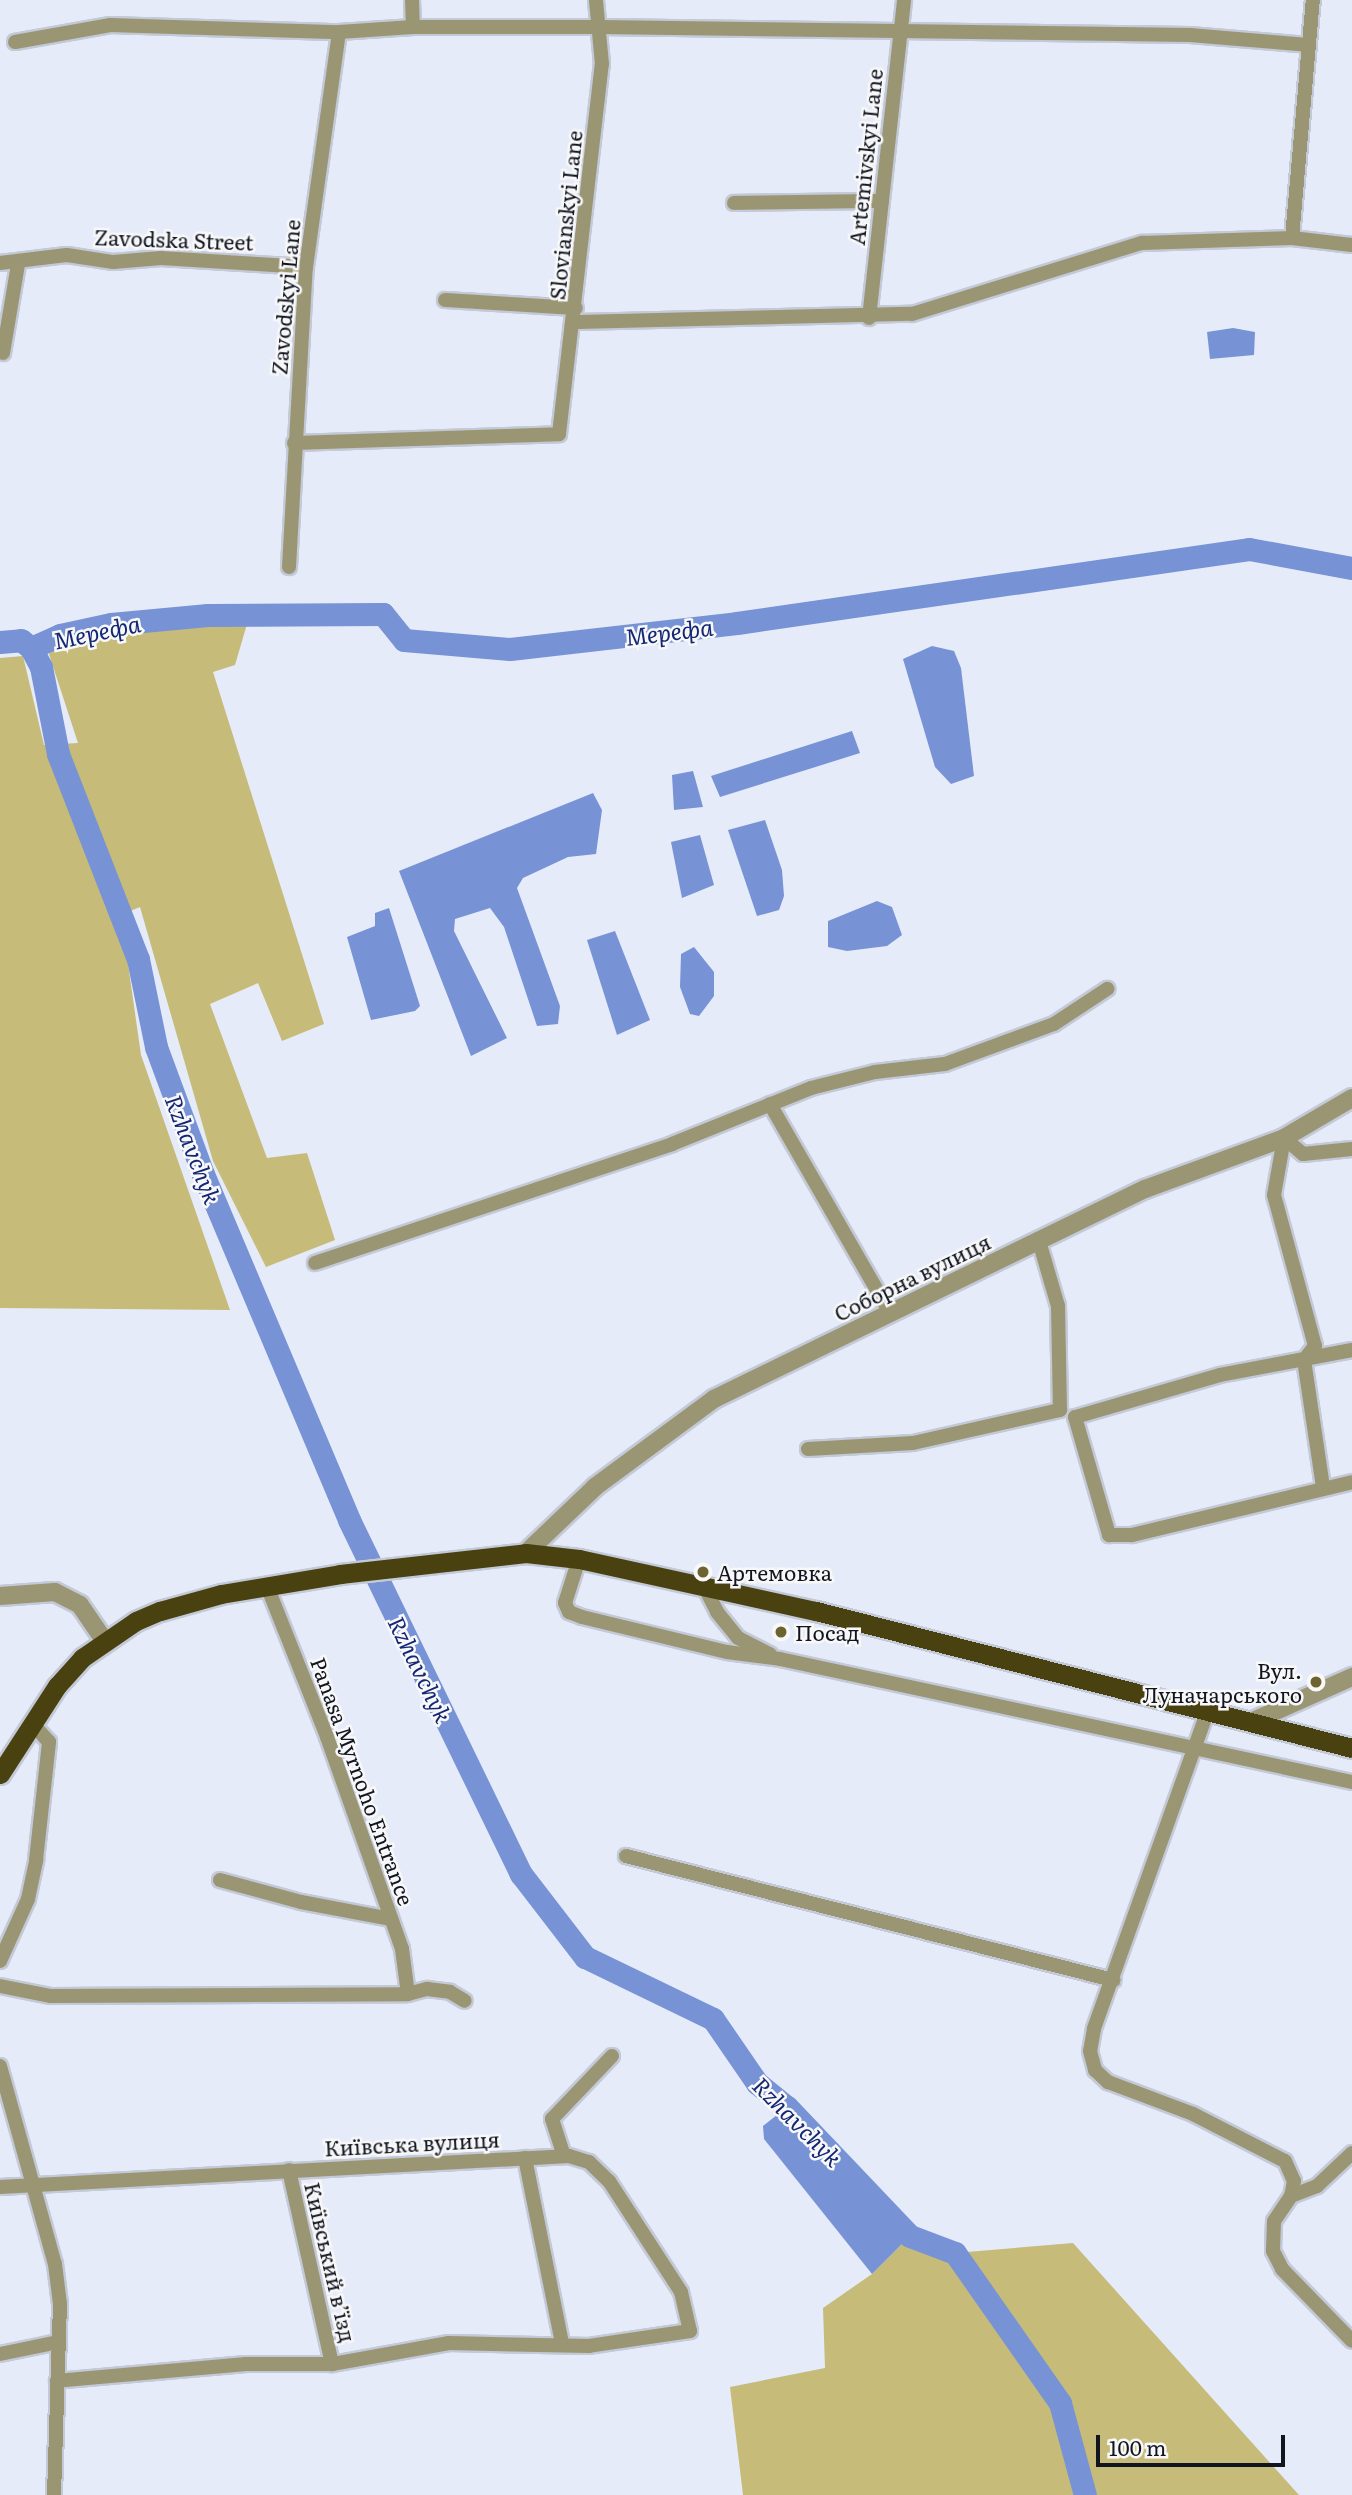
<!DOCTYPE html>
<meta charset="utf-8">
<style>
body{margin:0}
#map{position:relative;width:1352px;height:2495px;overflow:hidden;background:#e5ebf9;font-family:Literata,serif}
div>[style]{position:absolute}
.green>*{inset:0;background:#c6bb79}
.water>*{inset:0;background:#7793d6}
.river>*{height:23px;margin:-11.5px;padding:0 11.5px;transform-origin:11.5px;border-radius:11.5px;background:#7793d6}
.roads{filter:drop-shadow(2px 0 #c3c9d6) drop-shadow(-2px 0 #c3c9d6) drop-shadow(0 2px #c3c9d6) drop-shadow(0 -2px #c3c9d6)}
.minor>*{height:14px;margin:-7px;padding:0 7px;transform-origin:7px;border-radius:7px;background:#9a9573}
.tertiary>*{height:18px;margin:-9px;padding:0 9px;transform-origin:9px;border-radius:9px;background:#9a9573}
.trunk>*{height:19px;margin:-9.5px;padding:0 9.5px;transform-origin:9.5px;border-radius:9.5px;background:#494110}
.dots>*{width:19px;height:19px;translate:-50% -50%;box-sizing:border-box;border:4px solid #f8f8f8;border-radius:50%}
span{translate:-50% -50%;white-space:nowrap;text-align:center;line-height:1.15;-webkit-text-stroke:5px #f8f8f8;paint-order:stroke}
.street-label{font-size:21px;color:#101520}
.poi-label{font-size:21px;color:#101520}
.left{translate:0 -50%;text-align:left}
.right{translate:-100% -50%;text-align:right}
.water-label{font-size:23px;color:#132775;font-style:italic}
.scale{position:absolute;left:1096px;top:2435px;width:189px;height:32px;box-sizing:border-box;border:4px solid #101520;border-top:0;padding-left:9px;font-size:21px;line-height:24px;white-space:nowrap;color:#101520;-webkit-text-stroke:5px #f8f8f8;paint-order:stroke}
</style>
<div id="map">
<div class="green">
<div style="clip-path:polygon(247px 624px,235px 665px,213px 672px,324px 1024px,282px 1041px,258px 983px,210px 1004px,267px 1158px,307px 1153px,335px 1240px,266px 1267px,213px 1161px,140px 907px,121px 915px,141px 1055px,230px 1310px,0 1308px,0 658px,23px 656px,44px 745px,78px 743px,49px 654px,66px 637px)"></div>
<div style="clip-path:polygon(910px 2236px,955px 2253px,1073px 2243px,1299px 2495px,743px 2495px,730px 2387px,825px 2368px,823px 2308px,872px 2274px)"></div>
</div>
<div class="water">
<div style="clip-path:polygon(1233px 328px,1255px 332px,1254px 355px,1210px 359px,1207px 332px)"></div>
<div style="clip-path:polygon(932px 646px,954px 651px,961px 668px,974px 776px,951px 784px,935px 767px,903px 659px)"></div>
<div style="clip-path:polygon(852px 731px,860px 753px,720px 797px,711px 776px)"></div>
<div style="clip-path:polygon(693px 771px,703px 807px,674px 810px,672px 775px)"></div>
<div style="clip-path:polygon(593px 793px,602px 810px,596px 854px,568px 857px,523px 878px,517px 888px,560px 1006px,558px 1024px,537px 1026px,504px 927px,490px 908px,455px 919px,454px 931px,507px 1038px,471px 1056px,399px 871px)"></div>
<div style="clip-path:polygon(765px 820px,782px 870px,784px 896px,779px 910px,757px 916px,728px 830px)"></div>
<div style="clip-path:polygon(700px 835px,714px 885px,682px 898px,671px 842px)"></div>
<div style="clip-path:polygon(877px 901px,892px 907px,902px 935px,887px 946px,847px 951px,828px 947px,828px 921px)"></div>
<div style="clip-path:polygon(389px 908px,420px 1006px,415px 1011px,371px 1020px,347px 937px,375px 926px,375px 913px)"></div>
<div style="clip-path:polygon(615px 931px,650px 1020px,617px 1035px,587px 940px)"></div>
<div style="clip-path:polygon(694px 947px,714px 972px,714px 996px,699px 1016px,690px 1014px,680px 987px,681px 954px)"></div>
<div style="clip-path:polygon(787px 2107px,910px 2236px,872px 2274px,764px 2139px,763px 2126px)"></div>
</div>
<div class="river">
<div style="left:0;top:642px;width:21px;rotate:-5deg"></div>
<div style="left:21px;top:640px;width:13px;rotate:39deg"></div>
<div style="left:31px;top:648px;width:32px;rotate:-24deg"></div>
<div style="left:60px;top:635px;width:52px;rotate:-12.2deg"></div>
<div style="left:111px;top:624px;width:97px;rotate:-5.3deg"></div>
<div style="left:208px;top:615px;width:175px;rotate:-0.3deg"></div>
<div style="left:383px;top:614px;width:33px;rotate:51deg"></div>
<div style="left:404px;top:640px;width:106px;rotate:4.9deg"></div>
<div style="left:510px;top:649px;width:228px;rotate:-6.5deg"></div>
<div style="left:737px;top:623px;width:517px;rotate:-8.22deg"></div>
<div style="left:1249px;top:549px;width:105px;rotate:10.5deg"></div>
<div style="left:31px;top:648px;width:21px;rotate:62deg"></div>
<div style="left:41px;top:667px;width:89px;rotate:78.9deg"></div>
<div style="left:58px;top:754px;width:220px;rotate:68.7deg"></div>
<div style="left:138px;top:959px;width:90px;rotate:78.4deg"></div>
<div style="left:156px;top:1047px;width:135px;rotate:69.7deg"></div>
<div style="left:203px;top:1174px;width:376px;rotate:67.1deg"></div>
<div style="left:349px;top:1520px;width:394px;rotate:64.1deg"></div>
<div style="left:521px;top:1874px;width:105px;rotate:52.4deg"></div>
<div style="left:585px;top:1957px;width:142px;rotate:25.8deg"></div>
<div style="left:713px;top:2019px;width:78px;rotate:55.5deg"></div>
<div style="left:757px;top:2083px;width:38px;rotate:39deg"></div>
<div style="left:787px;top:2107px;width:178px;rotate:46.4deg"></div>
<div style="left:910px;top:2236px;width:48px;rotate:20.7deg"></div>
<div style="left:955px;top:2253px;width:183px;rotate:55deg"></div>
<div style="left:1060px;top:2403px;width:95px;rotate:74.8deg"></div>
</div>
<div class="roads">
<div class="minor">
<div style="left:412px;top:0;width:27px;rotate:88deg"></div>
<div style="left:15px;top:42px;width:97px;rotate:-10.1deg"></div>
<div style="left:110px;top:25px;width:229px;rotate:1.8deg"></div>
<div style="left:339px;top:32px;width:74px;rotate:-3.9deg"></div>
<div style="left:413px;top:27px;width:186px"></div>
<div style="left:599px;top:27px;width:591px;rotate:0.78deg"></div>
<div style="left:1190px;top:35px;width:118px;rotate:4.8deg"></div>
<div style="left:734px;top:203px;width:148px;rotate:-0.8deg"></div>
<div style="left:1292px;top:238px;width:239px;rotate:-85deg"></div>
<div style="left:0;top:263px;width:67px;rotate:-6.8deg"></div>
<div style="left:67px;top:255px;width:47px;rotate:8.7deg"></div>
<div style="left:113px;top:262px;width:48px;rotate:-4.8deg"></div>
<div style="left:161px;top:258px;width:145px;rotate:3.6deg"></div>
<div style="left:445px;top:300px;width:131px;rotate:3.5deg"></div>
<div style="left:869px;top:318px;width:320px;rotate:-83.7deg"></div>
<div style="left:575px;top:322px;width:337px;rotate:-1.4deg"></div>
<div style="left:912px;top:314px;width:241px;rotate:-17.2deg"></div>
<div style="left:1142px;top:243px;width:150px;rotate:-1.9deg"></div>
<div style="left:1292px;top:238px;width:60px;rotate:6.7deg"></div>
<div style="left:3px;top:353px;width:90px;rotate:-80.4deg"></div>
<div style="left:294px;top:443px;width:265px;rotate:-1.9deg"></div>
<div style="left:559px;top:434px;width:372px;rotate:-83.4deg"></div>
<div style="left:602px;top:64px;width:64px;rotate:-95.4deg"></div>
<div style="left:289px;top:567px;width:300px;rotate:-86.8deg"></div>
<div style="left:306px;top:267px;width:237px;rotate:-82deg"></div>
<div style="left:770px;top:1104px;width:241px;rotate:60.1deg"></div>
<div style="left:315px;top:1263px;width:376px;rotate:-18.4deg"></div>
<div style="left:672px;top:1144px;width:150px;rotate:-21.9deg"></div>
<div style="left:811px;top:1088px;width:66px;rotate:-14deg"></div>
<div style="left:875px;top:1072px;width:70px;rotate:-6.5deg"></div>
<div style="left:945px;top:1064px;width:116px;rotate:-20.2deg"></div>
<div style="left:1054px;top:1024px;width:64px;rotate:-33.4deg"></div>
<div style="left:1352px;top:1350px;width:134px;rotate:169.3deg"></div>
<div style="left:1220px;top:1375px;width:151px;rotate:163.8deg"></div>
<div style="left:1075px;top:1417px;width:123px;rotate:73.9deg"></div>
<div style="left:1109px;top:1535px;width:23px"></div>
<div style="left:1132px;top:1535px;width:226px;rotate:-13.5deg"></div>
<div style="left:808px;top:1449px;width:105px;rotate:-3.3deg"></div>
<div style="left:913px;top:1443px;width:151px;rotate:-12.7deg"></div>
<div style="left:1060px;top:1410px;width:104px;rotate:-91.1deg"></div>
<div style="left:1058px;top:1306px;width:68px;rotate:-106.3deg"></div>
<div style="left:1323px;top:1487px;width:128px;rotate:-98.5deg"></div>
<div style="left:1304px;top:1360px;width:18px;rotate:-52deg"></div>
<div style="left:1315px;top:1346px;width:156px;rotate:-105.2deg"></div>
<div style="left:1274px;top:1195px;width:58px;rotate:-80deg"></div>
<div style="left:1284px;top:1138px;width:25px;rotate:40deg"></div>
<div style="left:1303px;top:1154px;width:49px;rotate:-5.8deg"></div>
<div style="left:579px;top:1559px;width:46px;rotate:107.7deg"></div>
<div style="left:565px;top:1603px;width:10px;rotate:66deg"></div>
<div style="left:569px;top:1612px;width:14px;rotate:21deg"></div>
<div style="left:582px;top:1617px;width:149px;rotate:13.6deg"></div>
<div style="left:727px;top:1652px;width:53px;rotate:7.5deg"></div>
<div style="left:780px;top:1659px;width:585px;rotate:12.14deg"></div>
<div style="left:267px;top:1586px;width:162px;rotate:68.3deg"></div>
<div style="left:327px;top:1737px;width:225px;rotate:70.5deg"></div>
<div style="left:402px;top:1949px;width:45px;rotate:82.4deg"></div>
<div style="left:704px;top:1586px;width:29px;rotate:63deg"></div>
<div style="left:717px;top:1612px;width:33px;rotate:51deg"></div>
<div style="left:738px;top:1638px;width:36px;rotate:27deg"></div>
<div style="left:1208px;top:1710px;width:339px;rotate:109.7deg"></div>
<div style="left:1094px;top:2029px;width:22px;rotate:100deg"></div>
<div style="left:1090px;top:2051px;width:20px;rotate:75deg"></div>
<div style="left:1095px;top:2070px;width:18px;rotate:43deg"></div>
<div style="left:1108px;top:2082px;width:91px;rotate:20.6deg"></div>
<div style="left:1193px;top:2114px;width:103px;rotate:27.1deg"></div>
<div style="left:1285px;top:2161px;width:22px;rotate:66deg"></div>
<div style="left:1294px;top:2181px;width:15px;rotate:101deg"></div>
<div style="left:1291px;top:2196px;width:30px;rotate:124deg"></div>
<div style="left:1274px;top:2221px;width:30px;rotate:92deg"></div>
<div style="left:1273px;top:2251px;width:20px;rotate:63deg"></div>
<div style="left:1282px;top:2269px;width:100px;rotate:45.8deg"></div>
<div style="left:626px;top:1856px;width:503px;rotate:14.29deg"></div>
<div style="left:220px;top:1880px;width:84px;rotate:15.2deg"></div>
<div style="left:301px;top:1902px;width:92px;rotate:10.7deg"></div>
<div style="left:0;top:1961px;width:68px;rotate:-65.7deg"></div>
<div style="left:28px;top:1899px;width:40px;rotate:-78deg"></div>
<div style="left:36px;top:1860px;width:119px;rotate:-83.7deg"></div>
<div style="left:49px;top:1742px;width:25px;rotate:-132deg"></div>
<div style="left:0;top:1986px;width:52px;rotate:11.1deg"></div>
<div style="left:51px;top:1996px;width:357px;rotate:-0.3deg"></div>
<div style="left:408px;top:1994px;width:20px;rotate:-15deg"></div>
<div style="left:427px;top:1989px;width:23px;rotate:7deg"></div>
<div style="left:450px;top:1992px;width:17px;rotate:31deg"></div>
<div style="left:0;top:2066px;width:205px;rotate:74.5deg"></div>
<div style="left:55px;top:2264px;width:40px;rotate:82.9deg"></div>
<div style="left:60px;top:2304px;width:191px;rotate:91.8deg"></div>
<div style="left:564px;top:2156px;width:39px;rotate:-108deg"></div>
<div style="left:552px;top:2119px;width:87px;rotate:-46.4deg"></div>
<div style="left:525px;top:2158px;width:189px;rotate:78.7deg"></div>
<div style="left:289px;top:2170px;width:199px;rotate:77.5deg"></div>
<div style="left:0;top:2187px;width:570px;rotate:-3.12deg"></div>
<div style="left:569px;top:2156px;width:21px;rotate:17deg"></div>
<div style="left:589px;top:2162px;width:28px;rotate:44deg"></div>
<div style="left:609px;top:2181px;width:132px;rotate:57deg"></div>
<div style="left:681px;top:2292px;width:40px;rotate:77deg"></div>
<div style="left:690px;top:2331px;width:102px;rotate:171.6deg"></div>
<div style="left:589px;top:2346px;width:140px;rotate:-178.8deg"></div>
<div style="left:449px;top:2343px;width:119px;rotate:169.8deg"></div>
<div style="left:332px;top:2364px;width:86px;rotate:180deg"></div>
<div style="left:246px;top:2364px;width:190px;rotate:174.9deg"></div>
<div style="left:1291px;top:2196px;width:28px;rotate:-21deg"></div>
<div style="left:1317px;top:2186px;width:48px;rotate:-43.3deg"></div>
<div style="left:0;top:2354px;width:59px;rotate:-11.7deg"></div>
</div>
<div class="tertiary">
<div style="left:526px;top:1553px;width:95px;rotate:-43.7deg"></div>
<div style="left:595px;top:1487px;width:148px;rotate:-36.5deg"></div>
<div style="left:714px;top:1399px;width:479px;rotate:-26deg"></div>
<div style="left:1145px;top:1189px;width:148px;rotate:-20.1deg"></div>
<div style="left:1284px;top:1138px;width:79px;rotate:-30.5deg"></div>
<div style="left:0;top:1596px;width:55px;rotate:-4.2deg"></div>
<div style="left:55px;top:1592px;width:28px;rotate:27deg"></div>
<div style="left:80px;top:1605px;width:42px;rotate:55.6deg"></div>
<div style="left:1251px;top:1722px;width:111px;rotate:-24deg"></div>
</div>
<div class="trunk">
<div style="left:0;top:1774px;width:105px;rotate:-57.1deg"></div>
<div style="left:57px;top:1686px;width:38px;rotate:-48deg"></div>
<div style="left:82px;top:1658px;width:65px;rotate:-34.4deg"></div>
<div style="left:136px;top:1621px;width:26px;rotate:-23deg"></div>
<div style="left:160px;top:1611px;width:63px;rotate:-15.6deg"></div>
<div style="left:221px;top:1594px;width:121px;rotate:-9.5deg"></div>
<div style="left:340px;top:1574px;width:187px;rotate:-6.4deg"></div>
<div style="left:526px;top:1553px;width:53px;rotate:6.5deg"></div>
<div style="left:579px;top:1559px;width:243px;rotate:12.4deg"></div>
<div style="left:816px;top:1611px;width:553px;rotate:14.34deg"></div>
</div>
</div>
<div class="dots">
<div style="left:703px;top:1572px;background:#6c6330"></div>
<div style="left:781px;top:1632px;background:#6c6330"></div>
<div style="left:1316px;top:1682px;background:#6c6330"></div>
</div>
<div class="street-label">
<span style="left:865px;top:157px;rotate:-84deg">Artemivskyi Lane</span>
<span style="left:565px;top:215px;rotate:-84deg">Slovianskyi Lane</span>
<span style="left:174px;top:239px;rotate:2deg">Zavodska Street</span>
<span style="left:285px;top:297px;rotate:-85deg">Zavodskyi Lane</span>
<span style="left:912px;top:1277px;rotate:-26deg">Соборна вулиця</span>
<span style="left:363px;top:1781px;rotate:70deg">Panasa Myrnoho Entrance</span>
<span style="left:412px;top:2143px;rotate:-3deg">Київська вулиця</span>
<span style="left:331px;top:2262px;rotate:77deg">Київський в’їзд</span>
</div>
<div class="poi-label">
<span class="left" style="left:717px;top:1572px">Артемовка</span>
<span class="left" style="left:795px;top:1632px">Посад</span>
<span class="right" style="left:1302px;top:1682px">Вул.<br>Луначарського</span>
</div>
<div class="water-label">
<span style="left:97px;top:631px;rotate:-12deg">Мерефа</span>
<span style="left:669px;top:631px;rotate:-7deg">Мерефа</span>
<span style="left:194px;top:1149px;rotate:69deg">Rzhavchyk</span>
<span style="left:421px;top:1669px;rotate:64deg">Rzhavchyk</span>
<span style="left:798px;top:2121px;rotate:45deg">Rzhavchyk</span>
</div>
<div class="scale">100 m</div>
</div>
